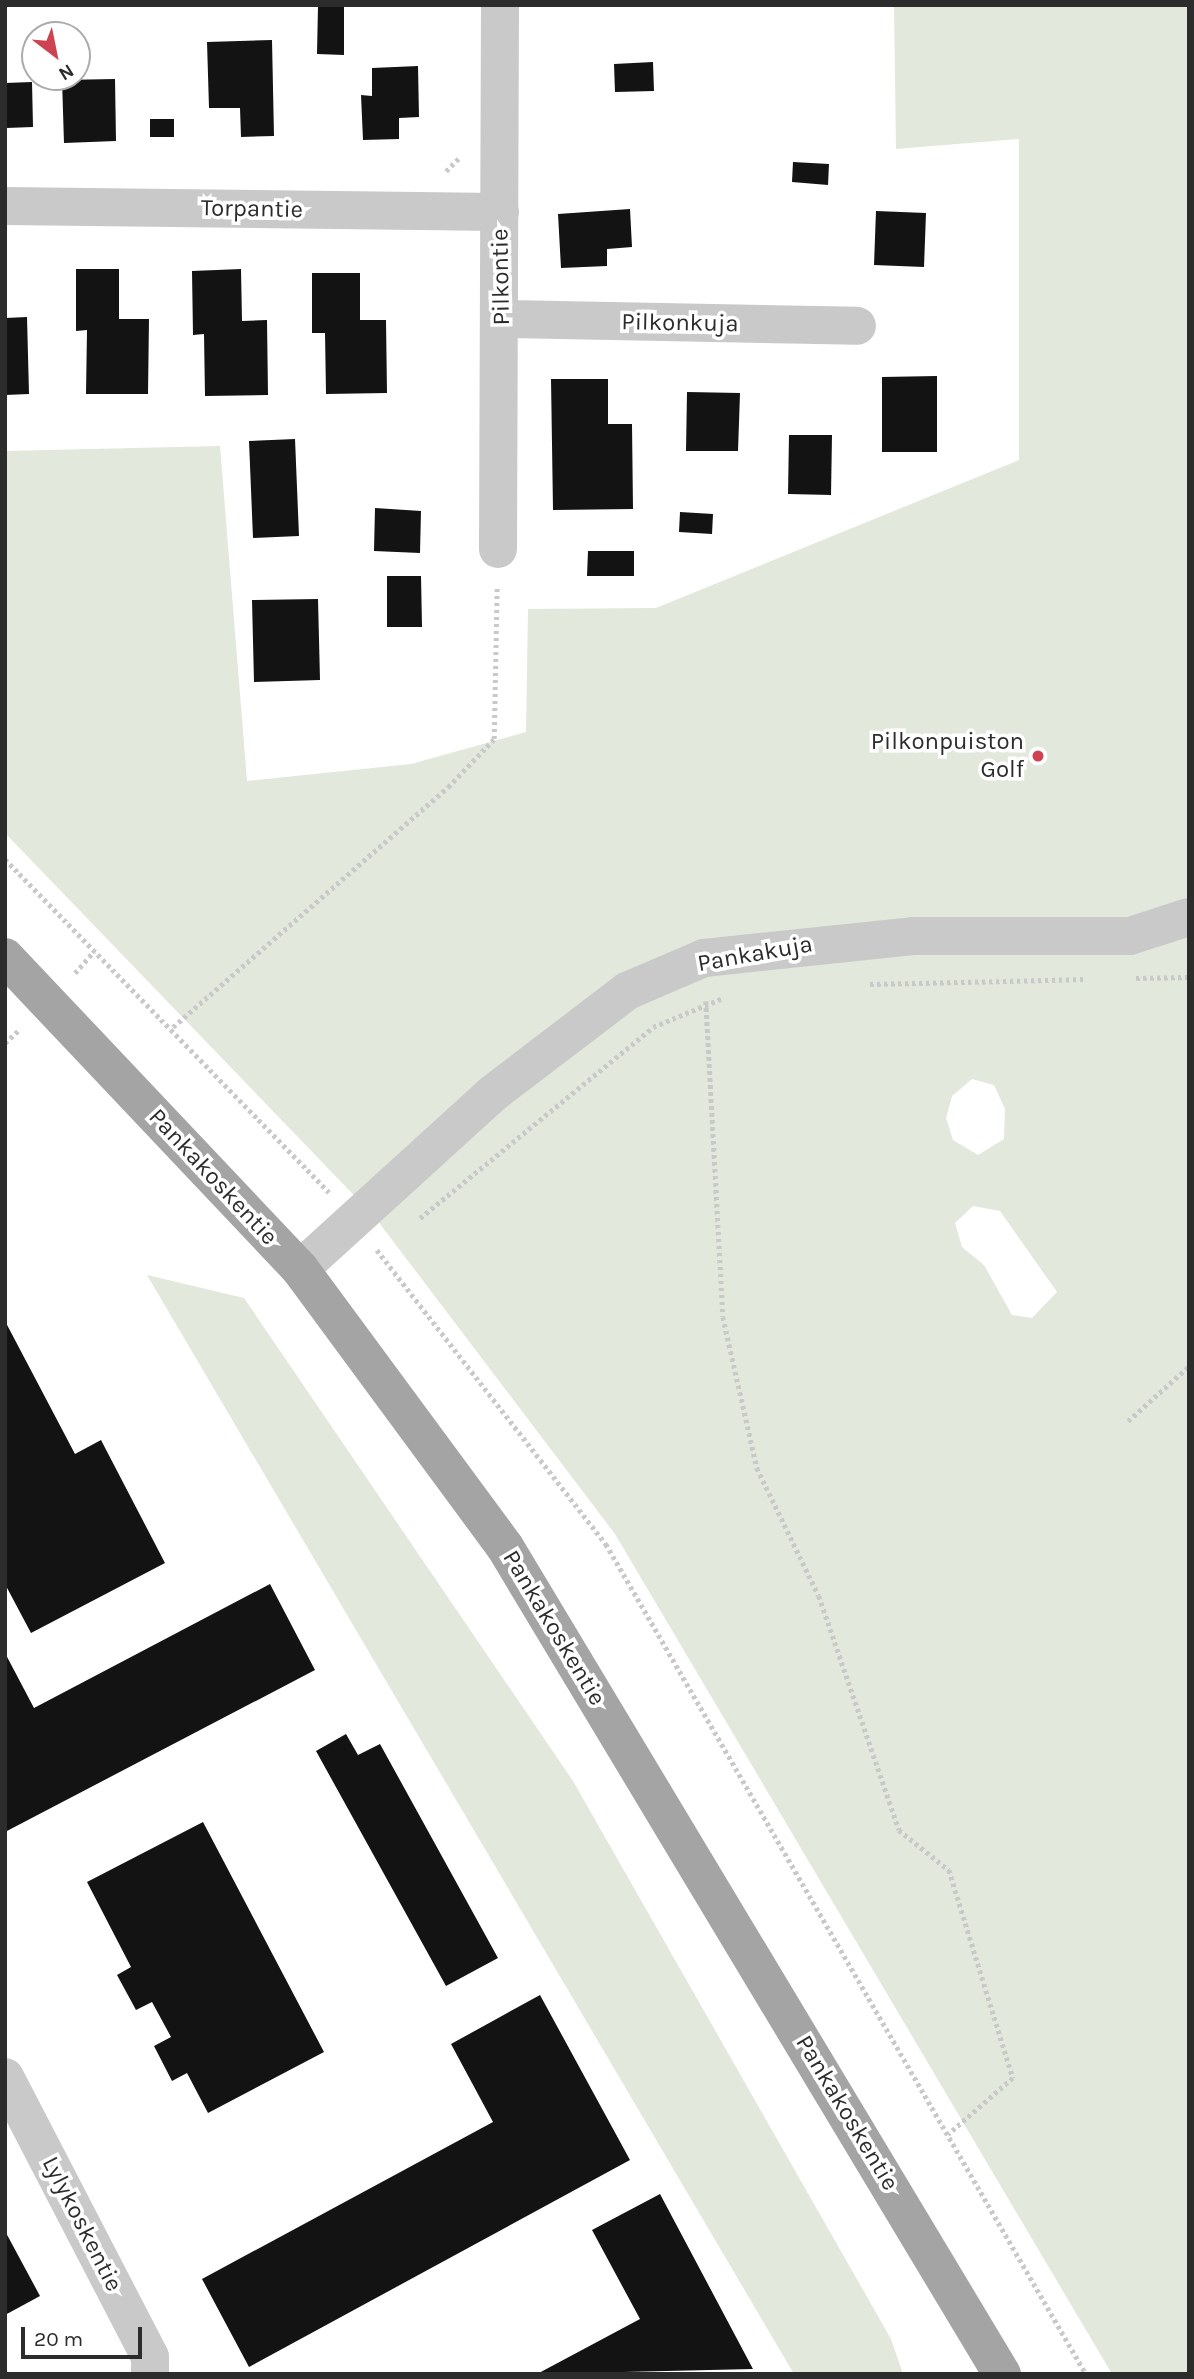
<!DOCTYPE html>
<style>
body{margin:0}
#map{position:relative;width:1194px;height:2379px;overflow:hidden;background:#fff;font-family:Karla,sans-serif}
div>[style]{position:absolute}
.green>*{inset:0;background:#e2e8db}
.building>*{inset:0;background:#131313}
.path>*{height:4.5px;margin-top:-2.25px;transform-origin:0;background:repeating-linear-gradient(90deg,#c9c9c9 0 3.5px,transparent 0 7px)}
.minor>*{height:38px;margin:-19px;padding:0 19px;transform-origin:19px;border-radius:19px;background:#c9c9c9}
.major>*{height:38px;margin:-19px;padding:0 19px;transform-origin:19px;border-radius:19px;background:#a4a4a4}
.dots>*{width:19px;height:19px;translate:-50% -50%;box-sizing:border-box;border:4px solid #fff;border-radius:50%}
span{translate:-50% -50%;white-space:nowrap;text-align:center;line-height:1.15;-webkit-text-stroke:7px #fff;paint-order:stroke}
.street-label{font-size:24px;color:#2c2c2c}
.poi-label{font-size:24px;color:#2c2c2c}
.right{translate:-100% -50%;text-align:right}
.frame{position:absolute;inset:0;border:7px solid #2c2c2c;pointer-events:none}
.north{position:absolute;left:21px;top:21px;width:70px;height:70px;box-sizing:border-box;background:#fff;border:2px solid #ababab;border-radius:50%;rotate:148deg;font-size:19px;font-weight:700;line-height:28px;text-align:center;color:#2c2c2c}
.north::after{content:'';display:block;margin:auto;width:24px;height:32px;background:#ce4351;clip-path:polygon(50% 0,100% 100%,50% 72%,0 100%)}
.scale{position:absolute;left:21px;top:2327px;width:121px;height:32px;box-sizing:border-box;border:4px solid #2c2c2c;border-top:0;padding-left:9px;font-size:21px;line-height:24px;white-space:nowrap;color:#2c2c2c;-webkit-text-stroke:5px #fff;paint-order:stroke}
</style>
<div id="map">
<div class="green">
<div style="clip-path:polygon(evenodd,894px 5px,1189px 5px,1189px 2374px,1112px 2374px,615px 1534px,374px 1216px,5px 833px,5px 451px,220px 446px,247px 781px,411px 764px,526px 732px,528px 609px,656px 608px,1019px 460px,1019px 139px,896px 149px,894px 5px,972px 1079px,994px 1085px,1005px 1109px,1004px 1139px,978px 1155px,953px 1140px,946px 1118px,952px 1096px,972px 1079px,894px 5px,973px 1206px,1000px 1211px,1057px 1292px,1032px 1318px,1012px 1315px,984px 1265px,962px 1247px,955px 1223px,973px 1206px)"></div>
<div style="clip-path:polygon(147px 1275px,244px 1298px,573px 1781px,891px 2339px,903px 2374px,794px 2374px)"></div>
</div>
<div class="building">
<div style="clip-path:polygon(318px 6px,344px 6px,344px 55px,317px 54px)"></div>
<div style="clip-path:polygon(272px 40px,274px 136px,241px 137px,240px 108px,209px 108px,207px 42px)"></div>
<div style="clip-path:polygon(653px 62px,654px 91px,615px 92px,614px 64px)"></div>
<div style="clip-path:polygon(418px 66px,419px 117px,399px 118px,399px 139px,363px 140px,361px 95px,372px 96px,372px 68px)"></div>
<div style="clip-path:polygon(115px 79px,116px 141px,64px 143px,62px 80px)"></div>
<div style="clip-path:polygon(32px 82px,33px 127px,6px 128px,5px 83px)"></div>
<div style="clip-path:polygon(150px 119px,174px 119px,174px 137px,150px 137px)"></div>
<div style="clip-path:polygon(793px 162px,829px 164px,828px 185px,792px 182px)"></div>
<div style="clip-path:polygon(630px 209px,632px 247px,607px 249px,607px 266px,561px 268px,558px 214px)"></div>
<div style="clip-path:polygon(876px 211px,926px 213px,924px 267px,874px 265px)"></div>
<div style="clip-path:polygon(76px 269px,119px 269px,119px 319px,149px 319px,148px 394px,86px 394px,87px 330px,76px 331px)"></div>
<div style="clip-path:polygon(241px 269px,242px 321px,267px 320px,268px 395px,205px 396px,204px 334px,193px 335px,192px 271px)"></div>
<div style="clip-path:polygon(312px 273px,360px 273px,360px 320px,386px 320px,387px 393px,326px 394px,325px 333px,312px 333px)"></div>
<div style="clip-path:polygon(27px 317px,29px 394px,5px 395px,5px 318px)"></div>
<div style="clip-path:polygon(937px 376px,937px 452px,882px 452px,882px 377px)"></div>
<div style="clip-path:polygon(551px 379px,608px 379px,608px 424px,632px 424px,633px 509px,553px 510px)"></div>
<div style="clip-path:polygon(687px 392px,740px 393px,738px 451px,686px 451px)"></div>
<div style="clip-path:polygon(789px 435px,832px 435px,831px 495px,788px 494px)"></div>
<div style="clip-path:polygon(295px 439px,299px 536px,253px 538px,249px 441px)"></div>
<div style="clip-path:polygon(375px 508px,421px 511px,420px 553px,374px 551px)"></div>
<div style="clip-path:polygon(680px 512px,713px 514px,712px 534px,679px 532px)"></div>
<div style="clip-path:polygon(588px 551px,634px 551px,634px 576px,587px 576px)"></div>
<div style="clip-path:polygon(387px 576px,421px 576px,422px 627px,387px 627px)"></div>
<div style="clip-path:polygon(318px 599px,320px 680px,254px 682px,252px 600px)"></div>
<div style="clip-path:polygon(5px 1321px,75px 1454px,101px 1440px,165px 1563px,31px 1633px,5px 1584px)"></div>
<div style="clip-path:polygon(270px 1584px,315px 1670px,5px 1832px,5px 1653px,34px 1708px)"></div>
<div style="clip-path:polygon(346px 1734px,358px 1755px,380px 1744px,498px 1958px,446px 1986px,316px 1751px)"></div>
<div style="clip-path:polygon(203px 1822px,324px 2052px,208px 2113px,187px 2073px,172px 2081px,154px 2046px,171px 2037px,152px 2002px,136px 2010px,117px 1975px,131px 1967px,87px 1882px)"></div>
<div style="clip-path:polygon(540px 1995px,630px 2160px,249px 2367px,202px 2279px,493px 2122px,451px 2044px)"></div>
<div style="clip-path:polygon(660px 2194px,753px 2369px,537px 2374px,640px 2319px,592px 2230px)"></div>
<div style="clip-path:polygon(5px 2231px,40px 2296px,5px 2315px)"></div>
</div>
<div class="path">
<div style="left:446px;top:171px;width:18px;rotate:-45deg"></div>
<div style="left:5px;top:859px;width:465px;rotate:45.8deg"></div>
<div style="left:75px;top:973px;width:29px;rotate:-49deg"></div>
<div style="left:1136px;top:978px;width:53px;rotate:-1.1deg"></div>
<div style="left:870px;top:984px;width:215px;rotate:-1.3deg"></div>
<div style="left:706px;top:1001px;width:316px;rotate:86.9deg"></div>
<div style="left:723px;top:1317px;width:155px;rotate:77.3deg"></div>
<div style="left:757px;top:1468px;width:142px;rotate:64.2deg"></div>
<div style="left:819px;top:1596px;width:247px;rotate:71.1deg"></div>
<div style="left:899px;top:1830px;width:64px;rotate:38.7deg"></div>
<div style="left:949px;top:1870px;width:218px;rotate:72.9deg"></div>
<div style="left:1013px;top:2078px;width:86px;rotate:138.8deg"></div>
<div style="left:173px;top:1027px;width:365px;rotate:-41.1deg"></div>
<div style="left:448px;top:787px;width:66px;rotate:-46.2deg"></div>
<div style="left:494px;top:739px;width:152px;rotate:-88.9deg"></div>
<div style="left:5px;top:1043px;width:21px;rotate:-43deg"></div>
<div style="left:420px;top:1218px;width:301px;rotate:-39.3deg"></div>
<div style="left:653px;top:1027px;width:76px;rotate:-22.5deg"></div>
<div style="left:377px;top:1250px;width:373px;rotate:52.1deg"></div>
<div style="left:606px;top:1544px;width:959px;rotate:59.96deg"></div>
<div style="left:1128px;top:1421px;width:82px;rotate:-42deg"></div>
</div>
<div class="minor">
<div style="left:5px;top:206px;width:495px;rotate:0.7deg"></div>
<div style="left:503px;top:319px;width:354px;rotate:1.1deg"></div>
<div style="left:498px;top:549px;width:544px;rotate:-89.79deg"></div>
<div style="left:300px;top:1269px;width:260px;rotate:-42.3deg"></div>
<div style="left:492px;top:1094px;width:170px;rotate:-37.3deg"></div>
<div style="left:627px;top:991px;width:84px;rotate:-23.2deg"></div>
<div style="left:704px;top:958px;width:210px;rotate:-6deg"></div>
<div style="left:913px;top:936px;width:217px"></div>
<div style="left:1130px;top:936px;width:62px;rotate:-17.9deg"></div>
<div style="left:5px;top:2077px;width:315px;rotate:62.6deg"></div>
<div style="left:150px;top:2357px;width:17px;rotate:90deg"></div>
</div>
<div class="major">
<div style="left:5px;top:957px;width:429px;rotate:46.6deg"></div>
<div style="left:300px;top:1269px;width:345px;rotate:53.6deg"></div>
<div style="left:505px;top:1547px;width:965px;rotate:59deg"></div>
</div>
<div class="dots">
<div style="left:1038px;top:756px;background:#ce4351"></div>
</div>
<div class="street-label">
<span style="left:252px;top:209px;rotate:1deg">Torpantie</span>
<span style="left:501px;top:277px;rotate:-91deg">Pilkontie</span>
<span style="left:680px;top:323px;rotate:1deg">Pilkonkuja</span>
<span style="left:755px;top:954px;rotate:-10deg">Pankakuja</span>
<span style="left:213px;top:1177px;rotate:47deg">Pankakoskentie</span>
<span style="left:554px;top:1628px;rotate:59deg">Pankakoskentie</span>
<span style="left:847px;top:2113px;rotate:59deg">Pankakoskentie</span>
<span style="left:82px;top:2224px;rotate:63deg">Lylykoskentie</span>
</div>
<div class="poi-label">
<span class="right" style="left:1024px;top:756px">Pilkonpuiston<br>Golf</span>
</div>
<div class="frame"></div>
<div class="north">N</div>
<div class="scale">20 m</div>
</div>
